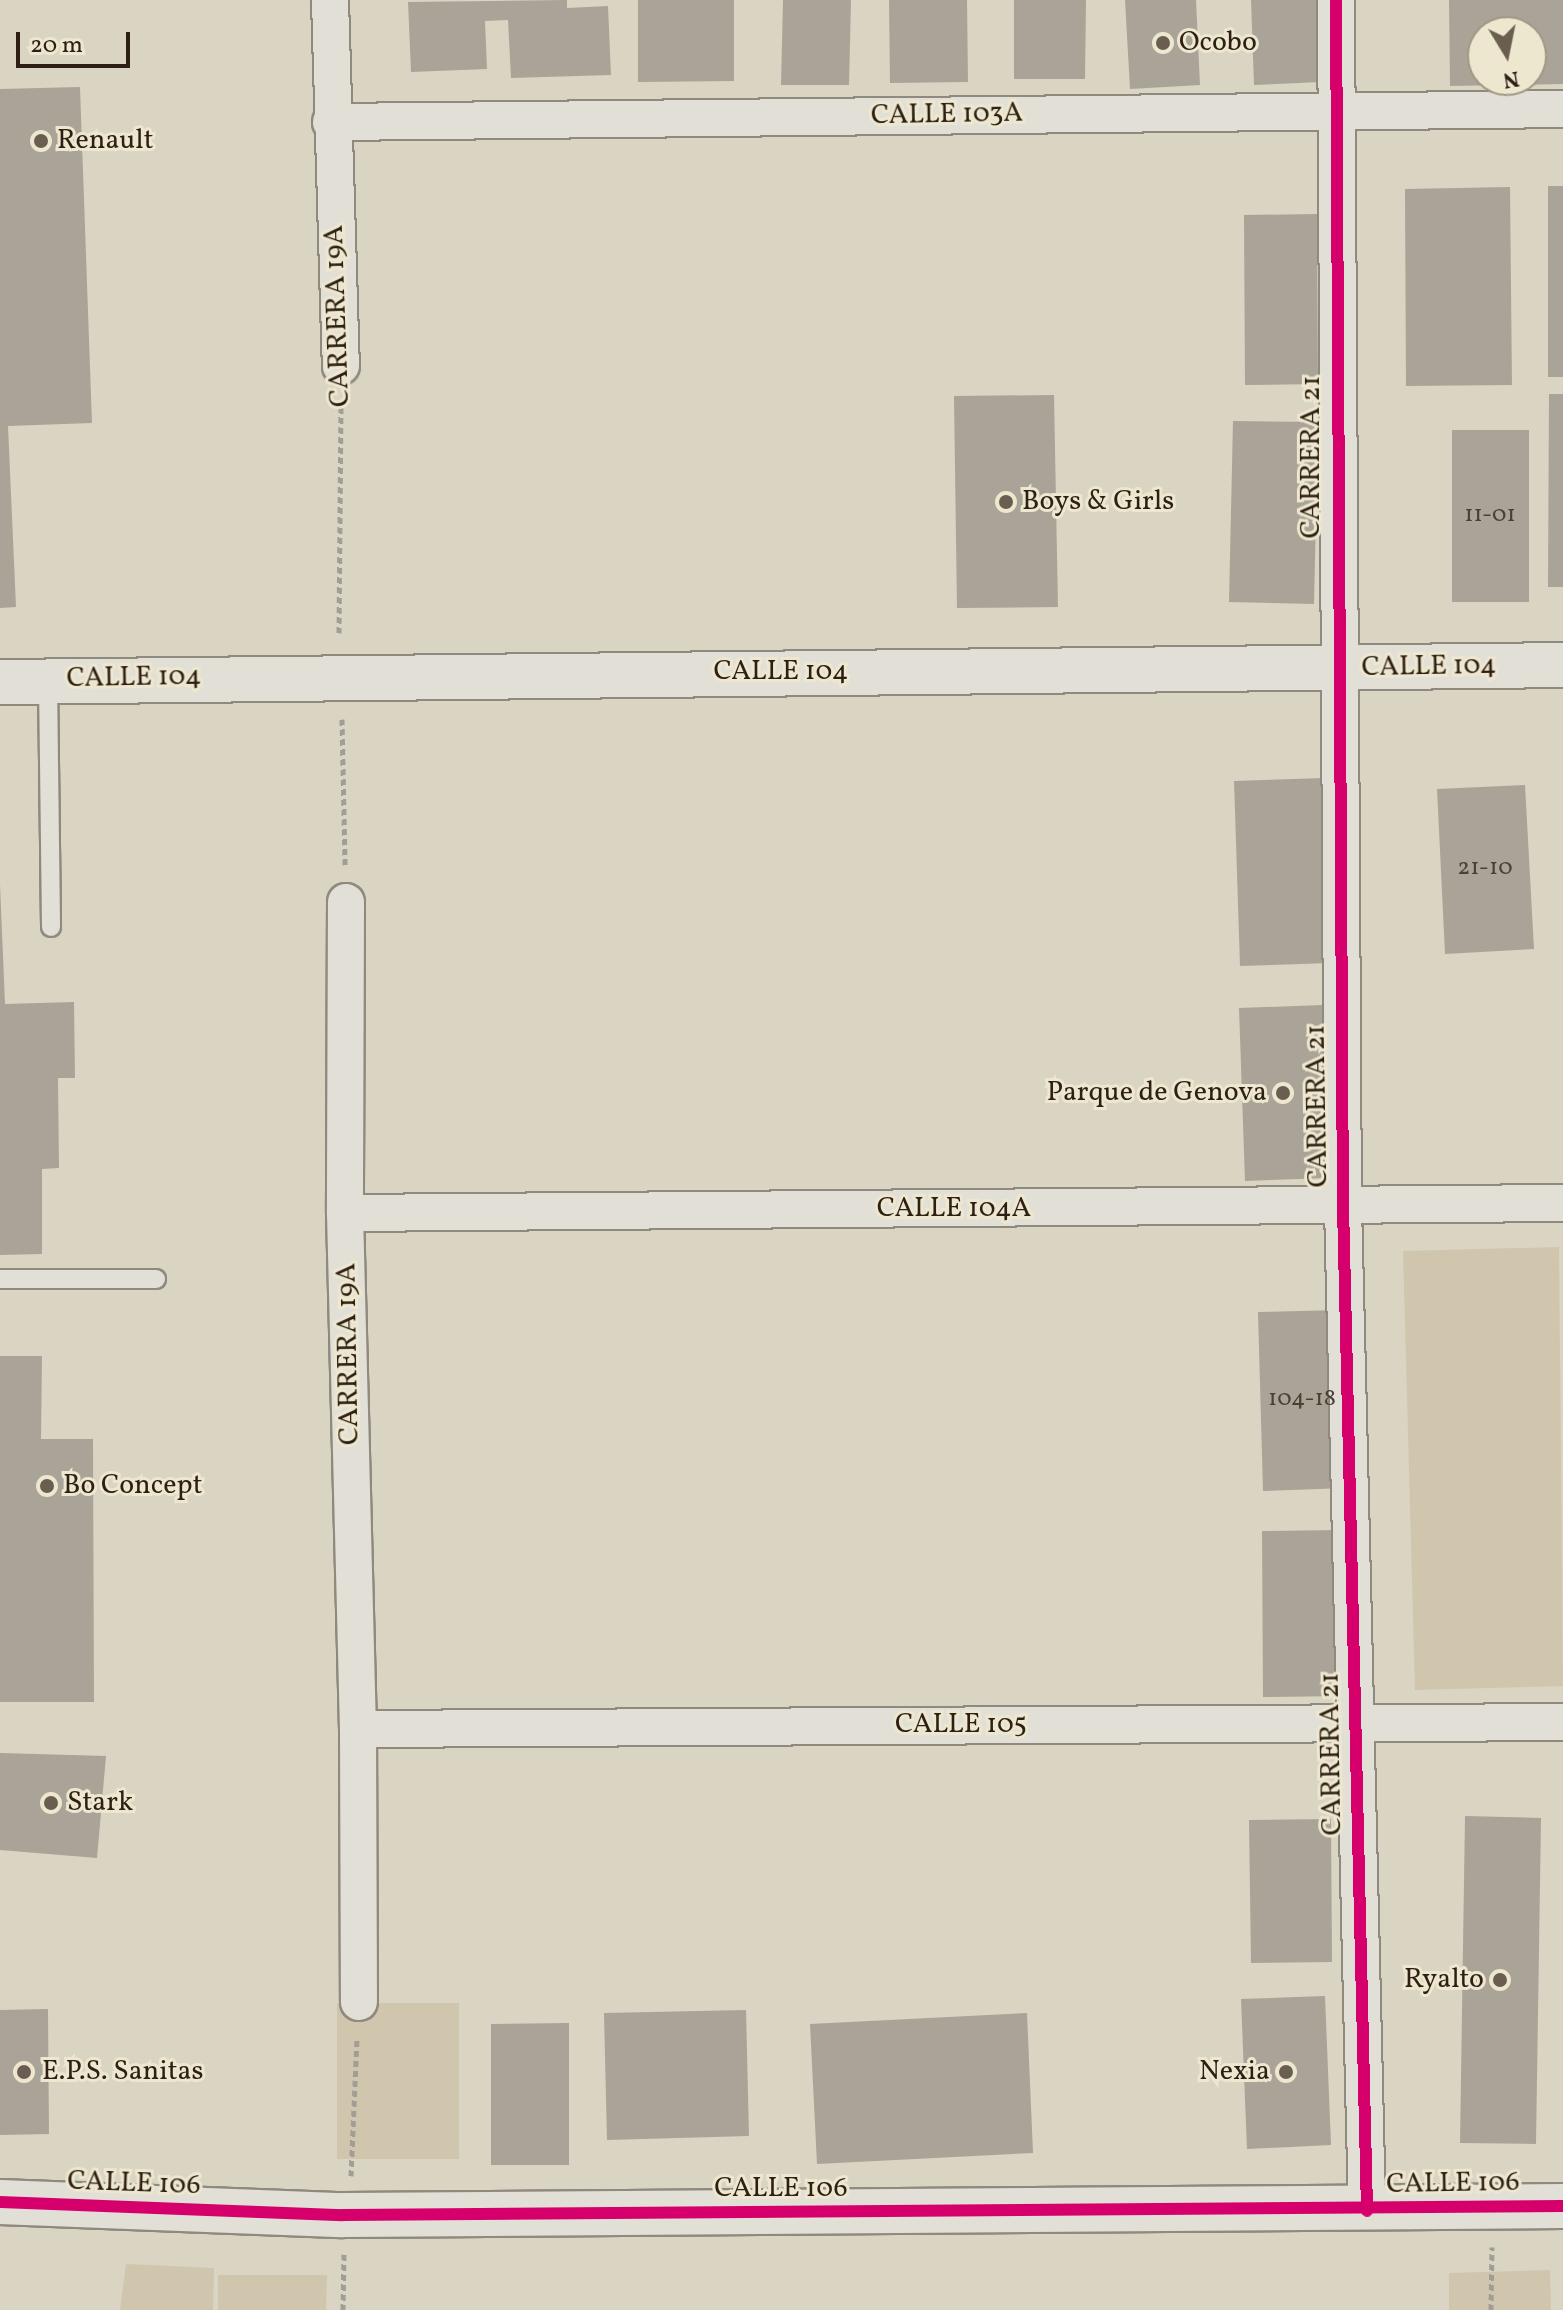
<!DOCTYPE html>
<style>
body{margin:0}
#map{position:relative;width:1563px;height:2310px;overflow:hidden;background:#dad4c2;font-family:Vollkorn,serif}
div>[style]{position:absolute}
.green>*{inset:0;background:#cfc6ad}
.building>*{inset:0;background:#a9a497}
.path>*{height:5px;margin-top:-2.5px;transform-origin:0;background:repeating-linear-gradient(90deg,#a29e95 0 6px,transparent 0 10px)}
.roads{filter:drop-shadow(2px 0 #8f897e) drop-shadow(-2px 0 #8f897e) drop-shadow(0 2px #8f897e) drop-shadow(0 -2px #8f897e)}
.lane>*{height:18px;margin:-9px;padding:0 9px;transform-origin:9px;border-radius:9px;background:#e2e0d6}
.street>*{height:36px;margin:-18px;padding:0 18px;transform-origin:18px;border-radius:18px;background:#e2e0d6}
.secondary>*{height:44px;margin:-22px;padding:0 22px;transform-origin:22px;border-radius:22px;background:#e2e0d6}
.cycleway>*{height:12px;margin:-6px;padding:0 6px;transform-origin:6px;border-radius:6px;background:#d6006c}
.dots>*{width:22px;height:22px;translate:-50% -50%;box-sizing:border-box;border:4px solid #eee7d0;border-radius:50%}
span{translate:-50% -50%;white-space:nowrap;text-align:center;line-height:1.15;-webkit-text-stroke:6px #eee7d0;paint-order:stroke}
.number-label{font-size:24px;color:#4c4034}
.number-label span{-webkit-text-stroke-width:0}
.poi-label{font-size:28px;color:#2d1f13}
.left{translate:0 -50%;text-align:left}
.right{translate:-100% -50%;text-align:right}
.street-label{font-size:28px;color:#2d1f13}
.north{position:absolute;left:1467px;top:16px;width:80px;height:80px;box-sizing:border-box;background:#eee7d0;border:2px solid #a19784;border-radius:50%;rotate:170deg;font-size:22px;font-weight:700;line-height:32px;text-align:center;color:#2d1f13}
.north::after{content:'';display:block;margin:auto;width:28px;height:36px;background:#6a5e50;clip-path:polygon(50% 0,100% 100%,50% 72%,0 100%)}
.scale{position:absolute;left:16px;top:32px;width:114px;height:36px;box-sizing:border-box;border:4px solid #2d1f13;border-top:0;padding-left:10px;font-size:24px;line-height:28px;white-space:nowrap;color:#2d1f13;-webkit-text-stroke:6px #eee7d0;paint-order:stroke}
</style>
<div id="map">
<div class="green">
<div style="clip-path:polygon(1559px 1247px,1563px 1686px,1415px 1690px,1403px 1251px)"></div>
<div style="clip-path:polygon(337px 2003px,459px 2003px,459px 2159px,337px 2159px)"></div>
<div style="clip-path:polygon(126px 2264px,214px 2268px,213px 2310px,120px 2310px)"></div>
<div style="clip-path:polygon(1550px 2270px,1551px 2310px,1449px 2310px,1449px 2273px)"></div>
<div style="clip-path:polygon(218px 2275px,327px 2275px,326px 2310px,218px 2310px)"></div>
</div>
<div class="building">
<div style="clip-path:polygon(567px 0,567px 8px,608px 6px,611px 75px,511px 78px,508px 20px,485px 21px,487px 69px,411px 72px,408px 2px)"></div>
<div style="clip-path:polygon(638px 0,734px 0,734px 81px,638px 82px)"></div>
<div style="clip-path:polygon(783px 0,851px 0,849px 85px,781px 85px)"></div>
<div style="clip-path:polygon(889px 0,967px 0,968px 82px,890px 83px)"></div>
<div style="clip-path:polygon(1014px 0,1086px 0,1085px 79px,1014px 79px)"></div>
<div style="clip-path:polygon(1125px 0,1196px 0,1200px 85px,1130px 89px)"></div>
<div style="clip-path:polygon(1251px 0,1317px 0,1321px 82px,1254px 85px)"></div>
<div style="clip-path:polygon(evenodd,1449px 0,1563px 0,1563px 84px,1450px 86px,1449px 0,1483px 32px,1531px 32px,1531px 80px,1483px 80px,1483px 32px)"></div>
<div style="clip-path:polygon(80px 87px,92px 423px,8px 426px,16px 607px,0 608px,0 89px)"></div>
<div style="clip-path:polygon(1548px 186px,1563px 186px,1563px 377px,1548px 377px)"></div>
<div style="clip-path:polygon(1510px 187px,1512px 385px,1406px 386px,1405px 189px)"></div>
<div style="clip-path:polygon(1317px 214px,1318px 384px,1245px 385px,1244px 215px)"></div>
<div style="clip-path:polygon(1549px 394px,1563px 394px,1563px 587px,1548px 587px)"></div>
<div style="clip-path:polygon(1054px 395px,1058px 607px,957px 608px,954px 396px)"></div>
<div style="clip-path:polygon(1233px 421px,1318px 422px,1314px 604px,1229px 602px)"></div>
<div style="clip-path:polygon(1452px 430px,1529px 430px,1529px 602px,1452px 602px)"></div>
<div style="clip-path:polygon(1325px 778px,1331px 963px,1240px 966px,1234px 781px)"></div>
<div style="clip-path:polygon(1525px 785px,1534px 949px,1445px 954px,1437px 789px)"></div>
<div style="clip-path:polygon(0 884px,5px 1004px,74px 1002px,75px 1078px,58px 1078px,59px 1168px,42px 1169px,42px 1254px,0 1255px)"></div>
<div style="clip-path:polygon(1322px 1005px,1328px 1178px,1245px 1181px,1239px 1008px)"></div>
<div style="clip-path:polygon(1341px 1310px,1347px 1488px,1263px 1491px,1258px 1312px)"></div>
<div style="clip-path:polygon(0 1356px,42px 1356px,41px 1439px,93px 1439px,94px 1702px,0 1702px)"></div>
<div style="clip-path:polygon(1342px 1530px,1343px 1696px,1263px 1697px,1262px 1531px)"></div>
<div style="clip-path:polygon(0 1753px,106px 1756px,97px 1858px,0 1850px)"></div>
<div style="clip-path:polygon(1465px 1816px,1541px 1818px,1536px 2144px,1460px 2143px)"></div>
<div style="clip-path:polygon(1331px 1819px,1332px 1962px,1251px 1963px,1249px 1820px)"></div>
<div style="clip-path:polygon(1325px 1996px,1331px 2145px,1247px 2149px,1241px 1999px)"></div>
<div style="clip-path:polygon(48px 2009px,49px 2134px,0 2135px,0 2010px)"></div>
<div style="clip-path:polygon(746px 2010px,749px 2136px,607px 2140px,604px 2013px)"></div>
<div style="clip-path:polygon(1027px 2013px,1033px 2153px,817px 2164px,810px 2024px)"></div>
<div style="clip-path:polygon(569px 2023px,569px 2165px,491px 2165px,491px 2024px)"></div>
</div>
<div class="path">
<div style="left:339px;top:633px;width:230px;rotate:-89.5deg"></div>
<div style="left:342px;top:719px;width:146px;rotate:88.8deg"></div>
<div style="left:351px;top:2176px;width:137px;rotate:-87.5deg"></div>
<div style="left:343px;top:2310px;width:56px;rotate:-89deg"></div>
<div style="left:1491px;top:2310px;width:63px;rotate:-89.1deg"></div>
</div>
<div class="roads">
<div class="lane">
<div style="left:48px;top:680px;width:247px;rotate:89.3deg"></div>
<div style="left:0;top:1279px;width:156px"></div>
</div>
<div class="street">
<div style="left:330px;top:0;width:366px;rotate:88.3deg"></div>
<div style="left:1336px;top:0;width:1206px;rotate:89.67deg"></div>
<div style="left:1343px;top:1206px;width:1005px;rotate:88.63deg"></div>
<div style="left:331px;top:122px;width:1232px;rotate:-0.6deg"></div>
<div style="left:346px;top:902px;width:311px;rotate:90.2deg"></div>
<div style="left:345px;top:1213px;width:516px;rotate:88.56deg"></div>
<div style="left:358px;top:1729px;width:273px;rotate:89.8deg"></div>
<div style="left:345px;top:1213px;width:1218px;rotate:-0.47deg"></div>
<div style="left:358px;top:1729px;width:1205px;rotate:-0.33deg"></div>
</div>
<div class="secondary">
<div style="left:0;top:682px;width:1563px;rotate:-0.62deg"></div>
<div style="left:0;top:2202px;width:343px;rotate:2.2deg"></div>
<div style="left:343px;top:2215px;width:1220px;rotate:-0.42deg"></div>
</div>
</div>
<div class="cycleway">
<div style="left:1336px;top:0;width:1206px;rotate:89.67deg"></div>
<div style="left:1343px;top:1206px;width:1005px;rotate:88.63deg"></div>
<div style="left:0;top:2202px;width:343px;rotate:2.2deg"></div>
<div style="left:343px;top:2215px;width:1220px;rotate:-0.42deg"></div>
</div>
<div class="dots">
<div style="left:1163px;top:43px;background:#6a5e50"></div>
<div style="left:41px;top:141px;background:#6a5e50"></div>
<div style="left:1006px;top:502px;background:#6a5e50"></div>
<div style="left:1283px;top:1093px;background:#6a5e50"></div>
<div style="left:47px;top:1486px;background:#6a5e50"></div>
<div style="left:51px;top:1803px;background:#6a5e50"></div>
<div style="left:1500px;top:1980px;background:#6a5e50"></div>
<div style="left:24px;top:2072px;background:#6a5e50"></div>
<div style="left:1286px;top:2072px;background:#6a5e50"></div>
</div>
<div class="number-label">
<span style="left:1490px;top:516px">11-01</span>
<span style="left:1485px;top:869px">21-10</span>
<span style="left:1302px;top:1400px">104-18</span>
</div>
<div class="poi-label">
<span class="left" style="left:1179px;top:43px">Ocobo</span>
<span class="left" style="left:57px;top:141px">Renault</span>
<span class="left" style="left:1022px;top:502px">Boys &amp; Girls</span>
<span class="right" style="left:1267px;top:1093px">Parque de Genova</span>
<span class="left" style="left:63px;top:1486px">Bo Concept</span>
<span class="left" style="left:67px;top:1803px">Stark</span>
<span class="right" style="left:1484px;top:1980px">Ryalto</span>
<span class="left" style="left:42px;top:2072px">E.P.S. Sanitas</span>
<span class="right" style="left:1270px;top:2072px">Nexia</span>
</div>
<div class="street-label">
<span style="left:947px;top:115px;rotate:-1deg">CALLE 103A</span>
<span style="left:338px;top:316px;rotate:-92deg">CARRERA 19A</span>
<span style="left:1312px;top:457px;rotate:-90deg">CARRERA 21</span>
<span style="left:1429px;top:667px;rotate:-1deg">CALLE 104</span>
<span style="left:781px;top:672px">CALLE 104</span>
<span style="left:134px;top:678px;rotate:-1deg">CALLE 104</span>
<span style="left:1318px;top:1106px;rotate:-91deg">CARRERA 21</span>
<span style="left:954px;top:1209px">CALLE 104A</span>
<span style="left:349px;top:1354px;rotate:-91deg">CARRERA 19A</span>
<span style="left:961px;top:1725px">CALLE 105</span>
<span style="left:1332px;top:1754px;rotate:-91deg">CARRERA 21</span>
<span style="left:134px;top:2184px;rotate:2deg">CALLE 106</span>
<span style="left:1453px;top:2184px;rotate:-1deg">CALLE 106</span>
<span style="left:781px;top:2189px">CALLE 106</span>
</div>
<div class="north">N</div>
<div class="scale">20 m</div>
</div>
